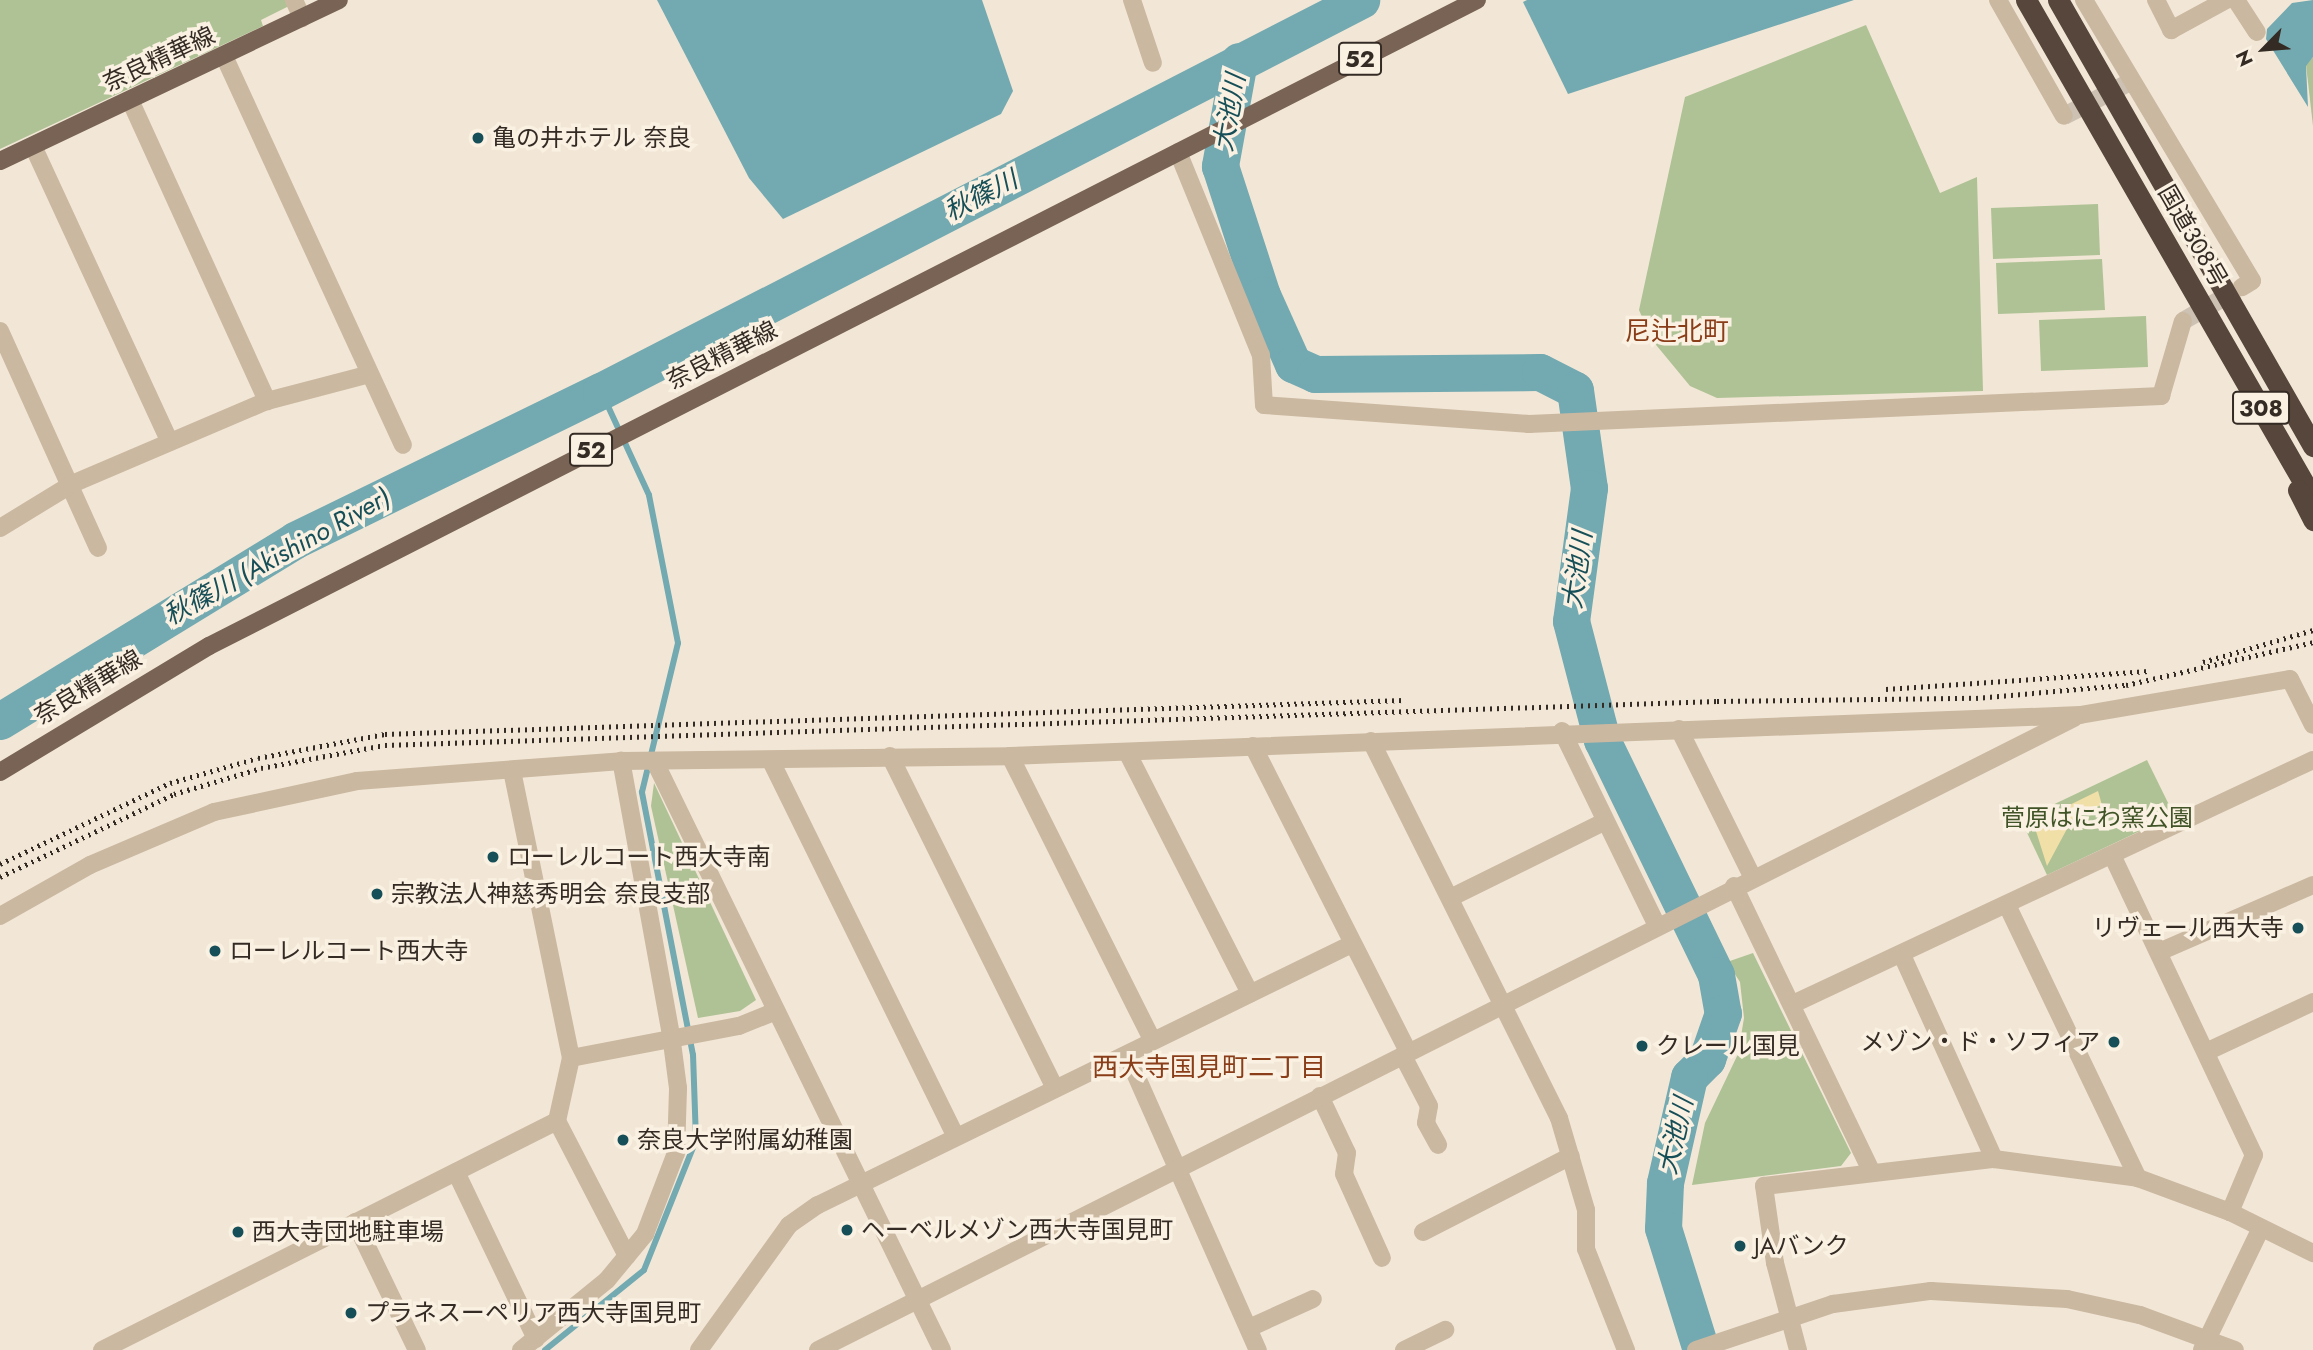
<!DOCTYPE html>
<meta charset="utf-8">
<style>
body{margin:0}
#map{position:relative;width:2313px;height:1350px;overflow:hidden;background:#f2e7d6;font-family:Jost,"Noto Sans JP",sans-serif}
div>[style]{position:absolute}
.green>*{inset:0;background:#afc295}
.sand>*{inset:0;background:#f1dfa8}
.water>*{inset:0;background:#73a9b1}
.stream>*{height:6px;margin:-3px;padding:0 3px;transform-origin:3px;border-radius:3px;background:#73a9b1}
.river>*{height:37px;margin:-18.5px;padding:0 18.5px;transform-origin:18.5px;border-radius:18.5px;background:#73a9b1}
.minor-tunnel>*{height:18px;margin-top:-9px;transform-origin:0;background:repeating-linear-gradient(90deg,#ccc1b2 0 18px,transparent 0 27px)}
.minor>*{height:18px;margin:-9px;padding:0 9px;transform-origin:9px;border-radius:9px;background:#cbb8a1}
.major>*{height:18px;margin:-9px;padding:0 9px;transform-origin:9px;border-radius:9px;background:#786354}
.highway>*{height:21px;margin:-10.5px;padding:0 10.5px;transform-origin:10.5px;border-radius:10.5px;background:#56463b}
.rail>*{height:5px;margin-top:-2.5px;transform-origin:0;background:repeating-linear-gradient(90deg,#342b24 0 2px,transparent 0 7px)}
.dots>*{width:19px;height:19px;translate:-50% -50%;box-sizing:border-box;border:4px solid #faf1e2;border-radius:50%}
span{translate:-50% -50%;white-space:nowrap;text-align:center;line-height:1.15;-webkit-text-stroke:7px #faf1e2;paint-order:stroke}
.shield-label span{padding:2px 5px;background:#faf1e2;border:2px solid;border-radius:5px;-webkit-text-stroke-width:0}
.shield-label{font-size:23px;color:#342b24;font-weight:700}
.street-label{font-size:24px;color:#342b24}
.poi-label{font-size:24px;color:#342b24}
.left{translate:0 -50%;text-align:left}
.right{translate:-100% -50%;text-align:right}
.park-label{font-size:24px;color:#405427}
.water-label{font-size:26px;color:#174f58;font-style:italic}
.neighbourhood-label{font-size:26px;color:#893d18}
.north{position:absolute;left:2229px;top:14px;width:70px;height:70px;-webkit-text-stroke:5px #faf1e2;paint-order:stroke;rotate:245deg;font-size:19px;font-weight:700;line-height:28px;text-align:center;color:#342b24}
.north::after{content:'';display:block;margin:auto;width:24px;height:32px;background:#342b24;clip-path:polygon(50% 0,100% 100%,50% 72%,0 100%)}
</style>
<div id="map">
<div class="green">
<div style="clip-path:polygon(0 0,301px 0,261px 20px,263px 26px,0 149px)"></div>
<div style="clip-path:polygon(1866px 25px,1940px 193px,1977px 177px,1983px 391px,1717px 398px,1690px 386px,1652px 340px,1639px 310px,1685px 97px)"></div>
<div style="clip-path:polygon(2313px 57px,2313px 126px,2306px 65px)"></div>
<div style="clip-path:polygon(2098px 204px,2100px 255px,1993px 259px,1991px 208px)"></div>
<div style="clip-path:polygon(2102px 259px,2105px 310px,1998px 314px,1996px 263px)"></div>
<div style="clip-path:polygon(2146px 316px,2148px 367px,2041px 371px,2039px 320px)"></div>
<div style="clip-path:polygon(2147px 760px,2174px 815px,2047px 875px,2021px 820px)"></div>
<div style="clip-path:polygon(654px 783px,756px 1000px,740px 1011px,698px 1018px,651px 806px)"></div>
<div style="clip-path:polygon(1753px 953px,1851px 1153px,1841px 1166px,1692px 1185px,1705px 1123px,1738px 1054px,1744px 1018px,1740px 982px,1727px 962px)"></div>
</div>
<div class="sand">
<div style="clip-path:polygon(2098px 791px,2102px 805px,2075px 814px,2047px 866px,2035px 828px,2039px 820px)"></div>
</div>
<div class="water">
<div style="clip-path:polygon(657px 0,982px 0,1013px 91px,1001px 114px,783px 219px,749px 178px)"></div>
<div style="clip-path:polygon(1527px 0,1854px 0,1568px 94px,1523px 2px)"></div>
<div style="clip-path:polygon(2313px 0,2313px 57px,2306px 66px,2308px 107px,2266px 39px,2267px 29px,2292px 3px)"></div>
</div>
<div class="stream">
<div style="left:545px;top:1350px;width:127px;rotate:-38.9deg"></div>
<div style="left:644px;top:1270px;width:140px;rotate:-68.2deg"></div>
<div style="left:696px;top:1140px;width:85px;rotate:-92deg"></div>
<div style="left:693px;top:1055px;width:268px;rotate:-101deg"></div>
<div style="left:642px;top:792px;width:153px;rotate:-76.4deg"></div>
<div style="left:678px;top:643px;width:151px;rotate:-101.1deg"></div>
<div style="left:649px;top:495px;width:115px;rotate:-114.8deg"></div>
</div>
<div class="river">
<div style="left:1239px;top:61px;width:107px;rotate:100.3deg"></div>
<div style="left:1220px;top:166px;width:136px;rotate:72deg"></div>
<div style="left:1262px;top:295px;width:76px;rotate:65.8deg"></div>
<div style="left:1293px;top:364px;width:24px;rotate:24deg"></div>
<div style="left:1315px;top:374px;width:225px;rotate:-0.5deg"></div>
<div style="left:1540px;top:372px;width:39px;rotate:27deg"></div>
<div style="left:1575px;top:390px;width:99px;rotate:81.9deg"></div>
<div style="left:1589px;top:488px;width:134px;rotate:97.7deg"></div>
<div style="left:1571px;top:621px;width:123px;rotate:75.4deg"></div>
<div style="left:1602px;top:740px;width:261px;rotate:64.1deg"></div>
<div style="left:1716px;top:975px;width:39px;rotate:80deg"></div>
<div style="left:1723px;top:1013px;width:49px;rotate:109.2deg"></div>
<div style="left:1707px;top:1059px;width:25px;rotate:135deg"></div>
<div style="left:1689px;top:1077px;width:109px;rotate:102.8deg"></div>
<div style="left:1665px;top:1183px;width:45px;rotate:92.5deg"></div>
<div style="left:1663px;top:1228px;width:128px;rotate:72.7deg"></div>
<div style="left:0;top:721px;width:346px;rotate:-31.5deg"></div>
<div style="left:295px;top:540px;width:340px;rotate:-26deg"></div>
<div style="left:601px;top:391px;width:855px;rotate:-27.22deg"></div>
</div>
<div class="minor-tunnel">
<div style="left:2064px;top:116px;width:70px;rotate:-27.3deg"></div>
<div style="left:2183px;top:321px;width:62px;rotate:-29.9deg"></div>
</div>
<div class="minor">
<div style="left:294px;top:0;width:20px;rotate:66deg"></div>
<div style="left:1132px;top:0;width:66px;rotate:71.6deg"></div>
<div style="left:1998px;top:0;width:133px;rotate:60.4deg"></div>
<div style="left:2084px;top:0;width:327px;rotate:59.1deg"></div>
<div style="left:2252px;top:281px;width:12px;rotate:149deg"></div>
<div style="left:2156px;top:0;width:34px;rotate:63deg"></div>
<div style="left:2171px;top:30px;width:63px;rotate:-28.6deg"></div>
<div style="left:2236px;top:0;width:38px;rotate:57deg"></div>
<div style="left:224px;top:56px;width:428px;rotate:65.3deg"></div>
<div style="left:130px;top:100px;width:331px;rotate:65.5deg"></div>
<div style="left:33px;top:146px;width:326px;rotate:65.2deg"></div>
<div style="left:1178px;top:152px;width:219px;rotate:67.8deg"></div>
<div style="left:1261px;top:355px;width:50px;rotate:86.6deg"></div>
<div style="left:1264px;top:405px;width:266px;rotate:4.1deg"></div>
<div style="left:1529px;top:424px;width:633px;rotate:-2.54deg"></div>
<div style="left:2161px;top:396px;width:78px;rotate:-73.7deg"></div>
<div style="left:0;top:331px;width:238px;rotate:65.7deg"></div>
<div style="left:0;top:528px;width:84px;rotate:-31.4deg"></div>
<div style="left:72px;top:484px;width:212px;rotate:-23.1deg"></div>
<div style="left:267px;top:401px;width:106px;rotate:-14.7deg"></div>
<div style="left:1679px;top:729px;width:166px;rotate:63.6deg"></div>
<div style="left:1562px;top:731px;width:217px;rotate:64deg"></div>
<div style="left:1371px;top:741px;width:421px;rotate:63.5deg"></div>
<div style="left:1559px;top:1118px;width:96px;rotate:73.6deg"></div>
<div style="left:1586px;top:1210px;width:39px;rotate:90deg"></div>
<div style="left:1586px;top:1249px;width:109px;rotate:68.4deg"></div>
<div style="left:1253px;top:746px;width:344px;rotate:63.1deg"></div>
<div style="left:1127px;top:752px;width:271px;rotate:63deg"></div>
<div style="left:890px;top:756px;width:371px;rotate:63.6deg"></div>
<div style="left:1010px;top:756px;width:318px;rotate:63.4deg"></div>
<div style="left:771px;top:761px;width:417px;rotate:63.8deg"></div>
<div style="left:655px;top:762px;width:654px;rotate:63.98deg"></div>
<div style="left:2112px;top:855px;width:332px;rotate:64.7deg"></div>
<div style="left:2254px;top:1155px;width:62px;rotate:112.8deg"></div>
<div style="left:1734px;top:886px;width:316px;rotate:64.3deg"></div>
<div style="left:1450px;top:898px;width:172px;rotate:-26.3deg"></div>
<div style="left:2007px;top:905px;width:303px;rotate:64.4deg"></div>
<div style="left:0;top:916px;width:103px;rotate:-29.5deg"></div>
<div style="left:90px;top:865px;width:135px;rotate:-23.1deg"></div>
<div style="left:214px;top:812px;width:146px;rotate:-12.2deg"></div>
<div style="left:357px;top:781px;width:265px;rotate:-4.3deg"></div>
<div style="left:621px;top:761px;width:389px;rotate:-0.7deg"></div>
<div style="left:1010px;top:756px;width:1071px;rotate:-2.19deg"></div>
<div style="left:2080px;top:715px;width:213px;rotate:-9.7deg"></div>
<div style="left:2290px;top:679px;width:51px;rotate:63.4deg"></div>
<div style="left:2159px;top:952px;width:168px;rotate:-23.5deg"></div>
<div style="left:1902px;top:955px;width:224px;rotate:65.7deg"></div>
<div style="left:1793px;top:1004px;width:574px;rotate:-25.14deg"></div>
<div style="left:2206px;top:1052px;width:118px;rotate:-25deg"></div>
<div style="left:1127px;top:1055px;width:323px;rotate:66.1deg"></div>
<div style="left:1403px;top:1056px;width:56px;rotate:62.5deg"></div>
<div style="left:1429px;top:1106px;width:17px;rotate:100deg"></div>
<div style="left:1426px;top:1123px;width:25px;rotate:61deg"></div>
<div style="left:571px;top:1058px;width:171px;rotate:-10.8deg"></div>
<div style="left:739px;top:1026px;width:37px;rotate:-22deg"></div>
<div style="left:1320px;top:1096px;width:63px;rotate:64.7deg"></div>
<div style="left:1347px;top:1153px;width:21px;rotate:98deg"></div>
<div style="left:1344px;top:1174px;width:92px;rotate:65.7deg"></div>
<div style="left:557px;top:1121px;width:152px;rotate:62.6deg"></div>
<div style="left:456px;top:1172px;width:185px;rotate:64.4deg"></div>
<div style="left:355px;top:1222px;width:142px;rotate:64.2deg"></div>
<div style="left:1423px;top:1232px;width:166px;rotate:-27.2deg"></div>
<div style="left:1249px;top:1328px;width:70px;rotate:-24.4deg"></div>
<div style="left:102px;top:1350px;width:509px;rotate:-26.72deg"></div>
<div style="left:557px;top:1121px;width:65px;rotate:-77.5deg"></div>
<div style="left:571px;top:1058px;width:293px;rotate:-101.6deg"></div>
<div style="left:521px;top:1350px;width:111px;rotate:-39.1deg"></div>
<div style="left:607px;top:1280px;width:60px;rotate:-50.4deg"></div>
<div style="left:645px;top:1234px;width:87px;rotate:-69.1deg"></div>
<div style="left:676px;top:1153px;width:65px;rotate:-88.2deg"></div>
<div style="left:678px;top:1088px;width:53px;rotate:-97.5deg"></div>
<div style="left:671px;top:1035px;width:279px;rotate:-100.3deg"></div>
<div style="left:699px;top:1350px;width:154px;rotate:-54.2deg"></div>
<div style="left:789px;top:1225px;width:35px;rotate:-35deg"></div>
<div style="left:818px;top:1205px;width:592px;rotate:-26.05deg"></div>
<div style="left:818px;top:1350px;width:1406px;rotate:-26.71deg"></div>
<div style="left:1404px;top:1350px;width:46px;rotate:-26deg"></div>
<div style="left:1696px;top:1350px;width:145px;rotate:-18.6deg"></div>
<div style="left:1833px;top:1304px;width:99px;rotate:-7.6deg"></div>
<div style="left:1931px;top:1291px;width:136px;rotate:3.4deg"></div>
<div style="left:2067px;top:1299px;width:75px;rotate:12.4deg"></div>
<div style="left:2140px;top:1315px;width:101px;rotate:20.2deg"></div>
<div style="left:1798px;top:1350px;width:90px;rotate:-104.8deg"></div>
<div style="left:1775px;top:1263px;width:78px;rotate:-98.1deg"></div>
<div style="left:1764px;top:1186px;width:232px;rotate:-6.7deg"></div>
<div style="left:1994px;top:1159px;width:145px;rotate:7.5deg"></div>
<div style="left:2138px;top:1178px;width:98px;rotate:20.3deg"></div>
<div style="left:2230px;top:1212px;width:93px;rotate:26.3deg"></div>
<div style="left:2202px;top:1350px;width:133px;rotate:-64.2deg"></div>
</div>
<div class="major">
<div style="left:0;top:161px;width:375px;rotate:-25.4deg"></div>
<div style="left:0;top:772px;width:244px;rotate:-31.1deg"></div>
<div style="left:209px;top:646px;width:1423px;rotate:-27deg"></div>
</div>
<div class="highway">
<div style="left:2026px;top:0;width:576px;rotate:60.09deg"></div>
<div style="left:2058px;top:0;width:514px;rotate:60.24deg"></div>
<div style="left:2298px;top:490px;width:34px;rotate:63deg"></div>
</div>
<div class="rail">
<div style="left:2203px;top:662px;width:115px;rotate:-16.2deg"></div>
<div style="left:1886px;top:689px;width:263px;rotate:-3.9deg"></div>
<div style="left:0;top:864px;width:188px;rotate:-25.5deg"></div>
<div style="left:170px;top:783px;width:91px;rotate:-15.9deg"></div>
<div style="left:258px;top:758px;width:129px;rotate:-10.7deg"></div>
<div style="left:385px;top:734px;width:1019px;rotate:-1.91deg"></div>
<div style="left:0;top:877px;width:193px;rotate:-25.5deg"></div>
<div style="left:174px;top:794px;width:91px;rotate:-16.6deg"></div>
<div style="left:261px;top:768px;width:126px;rotate:-10.5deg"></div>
<div style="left:385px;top:745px;width:1333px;rotate:-1.89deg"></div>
<div style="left:1717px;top:701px;width:259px;rotate:-0.7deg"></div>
<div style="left:1976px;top:698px;width:151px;rotate:-5deg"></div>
<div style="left:2126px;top:685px;width:192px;rotate:-12.9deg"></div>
</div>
<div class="dots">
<div style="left:478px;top:138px;background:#174f58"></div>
<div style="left:493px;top:857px;background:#174f58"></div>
<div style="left:377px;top:894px;background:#174f58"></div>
<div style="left:2298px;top:928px;background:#174f58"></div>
<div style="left:215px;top:951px;background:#174f58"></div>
<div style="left:2114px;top:1042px;background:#174f58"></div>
<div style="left:1642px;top:1046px;background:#174f58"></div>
<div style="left:623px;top:1140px;background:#174f58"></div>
<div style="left:847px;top:1230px;background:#174f58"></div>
<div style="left:238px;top:1232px;background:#174f58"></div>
<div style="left:1740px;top:1246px;background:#174f58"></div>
<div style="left:351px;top:1313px;background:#174f58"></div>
</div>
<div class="shield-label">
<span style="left:1360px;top:59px">52</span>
<span style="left:2261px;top:408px">308</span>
<span style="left:591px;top:450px">52</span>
</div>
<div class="street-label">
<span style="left:159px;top:59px;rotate:-25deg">奈良精華線</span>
<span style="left:2193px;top:236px;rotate:60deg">国道308号</span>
<span style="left:722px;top:355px;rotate:-27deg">奈良精華線</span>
<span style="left:88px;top:687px;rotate:-31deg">奈良精華線</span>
</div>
<div class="poi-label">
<span class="left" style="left:492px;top:138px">亀の井ホテル 奈良</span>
<span class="left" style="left:507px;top:857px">ローレルコート西大寺南</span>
<span class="left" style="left:391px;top:894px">宗教法人神慈秀明会 奈良支部</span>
<span class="right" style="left:2284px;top:928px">リヴェール西大寺</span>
<span class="left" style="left:229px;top:951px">ローレルコート西大寺</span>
<span class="right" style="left:2100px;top:1042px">メゾン・ド・ソフィア</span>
<span class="left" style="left:1656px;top:1046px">クレール国見</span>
<span class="left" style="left:637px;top:1140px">奈良大学附属幼稚園</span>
<span class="left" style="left:861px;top:1230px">ヘーベルメゾン西大寺国見町</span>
<span class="left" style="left:252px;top:1232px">西大寺団地駐車場</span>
<span class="left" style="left:1754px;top:1246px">JAバンク</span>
<span class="left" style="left:365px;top:1313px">プラネスーペリア西大寺国見町</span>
</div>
<div class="park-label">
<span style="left:2097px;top:818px">菅原はにわ窯公園</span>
</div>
<div class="water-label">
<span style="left:1230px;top:113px;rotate:-80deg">大池川</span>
<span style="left:981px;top:196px;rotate:-27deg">秋篠川</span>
<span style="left:277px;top:557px;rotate:-29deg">秋篠川 (Akishino River)</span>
<span style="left:1578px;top:570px;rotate:-82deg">大池川</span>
<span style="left:1676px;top:1136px;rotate:-77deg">大池川</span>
</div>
<div class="neighbourhood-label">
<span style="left:1677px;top:332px">尼辻北町</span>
<span style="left:1209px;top:1068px">西大寺国見町二丁目</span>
</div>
<div class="north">N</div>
</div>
